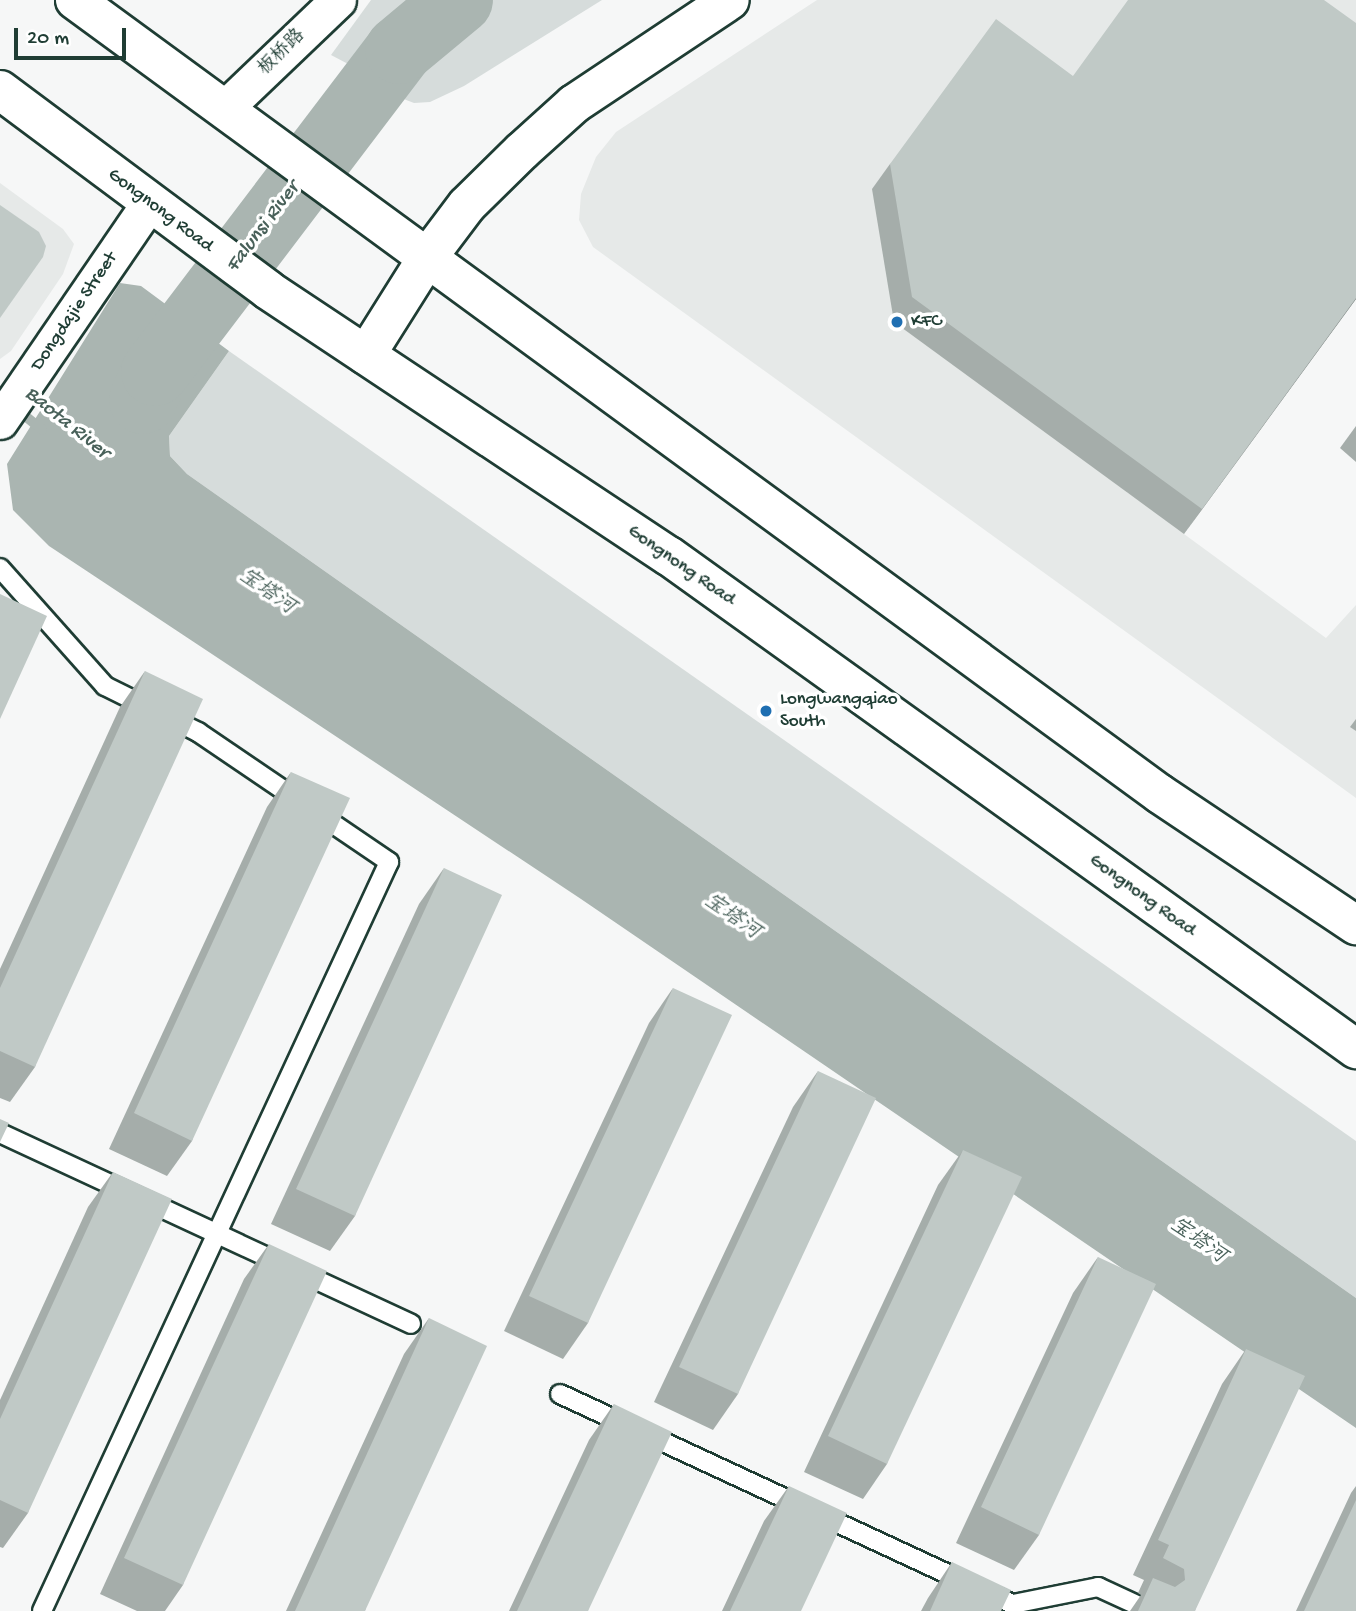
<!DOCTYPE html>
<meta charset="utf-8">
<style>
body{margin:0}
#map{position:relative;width:1356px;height:1611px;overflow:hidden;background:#f6f7f7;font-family:"Gochi Hand","LXGW WenKai TC",sans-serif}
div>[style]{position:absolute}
.built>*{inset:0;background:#e6e9e8}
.green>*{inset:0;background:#d6dcdb}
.water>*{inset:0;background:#aab5b1}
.stream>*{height:10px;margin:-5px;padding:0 5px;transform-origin:5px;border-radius:5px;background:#aab5b1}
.river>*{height:68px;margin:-34px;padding:0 34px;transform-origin:34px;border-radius:34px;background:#aab5b1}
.roads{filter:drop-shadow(2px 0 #1f3d34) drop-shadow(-2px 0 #1f3d34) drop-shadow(0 2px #1f3d34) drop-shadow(0 -2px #1f3d34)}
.lane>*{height:18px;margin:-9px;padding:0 9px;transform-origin:9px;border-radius:9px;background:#fff}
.street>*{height:35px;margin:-17.5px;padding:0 17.5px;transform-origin:17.5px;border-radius:17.5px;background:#fff}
.secondary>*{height:38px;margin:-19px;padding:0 19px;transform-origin:19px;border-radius:19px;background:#fff}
.primary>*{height:38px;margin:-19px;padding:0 19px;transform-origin:19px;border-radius:19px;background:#fff}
.wall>*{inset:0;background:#a5adaa}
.shaded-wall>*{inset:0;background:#868d8b}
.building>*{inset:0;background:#c0c9c6}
.dots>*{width:19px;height:19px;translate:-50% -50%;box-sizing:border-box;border:4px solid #fff;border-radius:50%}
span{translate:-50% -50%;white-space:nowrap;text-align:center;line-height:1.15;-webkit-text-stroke:7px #fff;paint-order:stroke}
.street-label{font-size:19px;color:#1f3d34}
.poi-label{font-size:19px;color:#1f3d34}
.left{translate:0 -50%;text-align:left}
.water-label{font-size:21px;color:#49615a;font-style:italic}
.scale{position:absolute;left:14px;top:28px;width:112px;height:32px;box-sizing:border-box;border:4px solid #1f3d34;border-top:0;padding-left:9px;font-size:21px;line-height:24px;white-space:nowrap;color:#1f3d34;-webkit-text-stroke:5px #fff;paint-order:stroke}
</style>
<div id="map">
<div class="built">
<div style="clip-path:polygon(817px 0,1356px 0,1356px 235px,1208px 383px,1265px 424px,1184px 534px,1326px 638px,1356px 605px,1356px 798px,593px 247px,579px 220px,581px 194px,596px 157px,616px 132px)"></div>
<div style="clip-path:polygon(0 183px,63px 229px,74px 244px,63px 274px,11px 351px,0 359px)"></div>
</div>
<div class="green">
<div style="clip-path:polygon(371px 0,417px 0,350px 65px,331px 55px)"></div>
<div style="clip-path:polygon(472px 0,602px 0,464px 86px,430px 102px,414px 103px,383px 91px)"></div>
<div style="clip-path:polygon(229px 351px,1356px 1141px,1356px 1298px,187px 474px,170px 456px,169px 436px)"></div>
</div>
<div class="water">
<div style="clip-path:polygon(417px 0,472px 0,383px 91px,350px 65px)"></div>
<div style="clip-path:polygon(120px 283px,141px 286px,229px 351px,169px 436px,170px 456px,187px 474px,1356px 1298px,1356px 1428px,581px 899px,49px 546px,13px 510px,7px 464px)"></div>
</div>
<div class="stream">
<div style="left:14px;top:407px;width:36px;rotate:39deg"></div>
</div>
<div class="river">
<div style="left:143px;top:400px;width:30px;rotate:-67deg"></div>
<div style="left:155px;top:372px;width:404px;rotate:-52.8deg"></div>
<div style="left:399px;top:50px;width:78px;rotate:-39.8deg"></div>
</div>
<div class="roads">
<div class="lane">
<div style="left:0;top:568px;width:158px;rotate:48.3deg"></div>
<div style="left:105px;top:686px;width:104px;rotate:26.3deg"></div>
<div style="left:198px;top:732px;width:231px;rotate:34.2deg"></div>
<div style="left:389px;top:862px;width:825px;rotate:114.86deg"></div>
<div style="left:0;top:1133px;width:453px;rotate:24.9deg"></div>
<div style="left:560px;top:1394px;width:499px;rotate:24.9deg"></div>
<div style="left:1013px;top:1604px;width:87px;rotate:-11.3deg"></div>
<div style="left:1098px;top:1587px;width:57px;rotate:24.8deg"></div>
</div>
<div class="street">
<div style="left:226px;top:107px;width:155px;rotate:-43.7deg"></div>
<div style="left:0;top:421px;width:264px;rotate:-55.6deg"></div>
</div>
<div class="secondary">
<div style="left:366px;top:355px;width:115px;rotate:-57.8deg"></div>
<div style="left:427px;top:258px;width:66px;rotate:-53deg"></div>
<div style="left:467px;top:205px;width:77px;rotate:-44.5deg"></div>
<div style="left:522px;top:151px;width:70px;rotate:-42.1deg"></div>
<div style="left:574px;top:104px;width:187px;rotate:-33.7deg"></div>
</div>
<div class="primary">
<div style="left:75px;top:0;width:1344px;rotate:36.2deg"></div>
<div style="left:1160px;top:794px;width:236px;rotate:33.8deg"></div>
<div style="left:0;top:90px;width:334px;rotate:36.7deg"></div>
<div style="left:268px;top:290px;width:481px;rotate:33.6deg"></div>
<div style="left:669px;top:556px;width:846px;rotate:35.66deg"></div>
</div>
</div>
<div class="wall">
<div style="clip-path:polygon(1356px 23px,1356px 299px,1184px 534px,894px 322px,872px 189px,890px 164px,1073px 76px)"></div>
<div style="clip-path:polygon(1356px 426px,1356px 462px,1340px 448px)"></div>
<div style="clip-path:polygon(145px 671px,35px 1067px,10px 1102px,0 1098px,0 969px,120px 707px)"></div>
<div style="clip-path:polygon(1356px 719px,1356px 731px,1350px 727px)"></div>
<div style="clip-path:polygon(291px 772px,192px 1141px,167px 1176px,109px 1149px,267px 807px)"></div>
<div style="clip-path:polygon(444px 868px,355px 1216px,330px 1251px,271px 1224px,419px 904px)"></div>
<div style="clip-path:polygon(673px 988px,588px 1323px,563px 1359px,504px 1331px,649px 1023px)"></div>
<div style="clip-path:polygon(818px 1071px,738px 1394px,713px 1430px,654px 1402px,793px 1107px)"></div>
<div style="clip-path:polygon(963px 1150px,887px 1464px,863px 1499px,804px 1472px,938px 1185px)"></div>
<div style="clip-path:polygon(113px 1172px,28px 1513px,3px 1548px,0 1547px,0 1400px,88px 1207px)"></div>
<div style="clip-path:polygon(269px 1244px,183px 1585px,165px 1611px,137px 1611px,100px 1594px,244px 1279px)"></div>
<div style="clip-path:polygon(1098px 1257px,1039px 1535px,1014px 1570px,956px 1543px,1073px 1293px)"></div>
<div style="clip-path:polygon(429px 1318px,365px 1611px,286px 1611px,404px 1354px)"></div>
<div style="clip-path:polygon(1246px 1349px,1195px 1611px,1130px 1611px,1141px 1595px,1138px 1593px,1144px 1580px,1133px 1575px,1222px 1384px)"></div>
<div style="clip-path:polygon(614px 1404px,588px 1611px,509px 1611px,589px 1440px)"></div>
<div style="clip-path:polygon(789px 1486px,801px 1611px,722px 1611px,764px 1521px)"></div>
<div style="clip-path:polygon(1356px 1486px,1356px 1611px,1296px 1611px,1351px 1493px)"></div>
<div style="clip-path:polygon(952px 1562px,1001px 1611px,921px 1611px,928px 1598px)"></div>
</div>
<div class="shaded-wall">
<div style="clip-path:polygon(1356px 298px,1356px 299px,1184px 534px,1202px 509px)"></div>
</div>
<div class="building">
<div style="clip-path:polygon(1128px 0,1324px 0,1356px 23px,1356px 298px,1202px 509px,912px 297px,890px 164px,996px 19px,1073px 76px)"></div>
<div style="clip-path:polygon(0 205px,39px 232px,46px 246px,43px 257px,0 318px)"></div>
<div style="clip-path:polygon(0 594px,47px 616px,0 719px)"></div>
<div style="clip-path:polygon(145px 671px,203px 699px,35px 1067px,0 1051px,0 988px)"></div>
<div style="clip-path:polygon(291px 772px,350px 798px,192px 1141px,134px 1113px)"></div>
<div style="clip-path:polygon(444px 868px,502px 895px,355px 1216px,296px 1189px)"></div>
<div style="clip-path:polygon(673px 988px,732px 1015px,588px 1323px,529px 1296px)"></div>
<div style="clip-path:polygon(818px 1071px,876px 1098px,738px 1394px,679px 1367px)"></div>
<div style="clip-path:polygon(0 1119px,9px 1123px,0 1142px)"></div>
<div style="clip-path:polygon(963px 1150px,1022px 1177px,887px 1464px,828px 1436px)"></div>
<div style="clip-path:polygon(113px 1172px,172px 1199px,28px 1513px,0 1500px,0 1419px)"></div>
<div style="clip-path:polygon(269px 1244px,327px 1271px,183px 1585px,124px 1558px)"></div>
<div style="clip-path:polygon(1098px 1257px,1156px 1284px,1039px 1535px,981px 1507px)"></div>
<div style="clip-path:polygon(429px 1318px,487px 1346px,365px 1611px,295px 1611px)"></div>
<div style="clip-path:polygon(1246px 1349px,1305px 1376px,1195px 1611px,1138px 1611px,1153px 1578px,1175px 1587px,1185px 1580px,1184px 1569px,1163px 1558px,1169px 1545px,1158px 1540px)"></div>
<div style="clip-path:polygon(614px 1404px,672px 1432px,588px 1611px,517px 1611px)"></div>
<div style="clip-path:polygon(789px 1486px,847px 1513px,801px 1611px,730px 1611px)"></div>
<div style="clip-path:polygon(1356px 1500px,1356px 1611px,1304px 1611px)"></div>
<div style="clip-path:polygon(952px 1562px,1011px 1590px,1001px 1611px,930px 1611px)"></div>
</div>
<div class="dots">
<div style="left:897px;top:322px;background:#1f6fb2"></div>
<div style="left:766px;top:711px;background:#1f6fb2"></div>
</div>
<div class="street-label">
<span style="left:282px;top:53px;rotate:-44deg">板桥路</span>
<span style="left:160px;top:211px;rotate:37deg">Gongnong Road</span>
<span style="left:75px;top:312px;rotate:-56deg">Dongdajie Street</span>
<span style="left:681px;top:566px;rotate:35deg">Gongnong Road</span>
<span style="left:1142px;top:896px;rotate:36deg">Gongnong Road</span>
</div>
<div class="poi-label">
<span class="left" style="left:911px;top:322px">KFC</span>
<span class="left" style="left:780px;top:711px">Longwangqiao<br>South</span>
</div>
<div class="water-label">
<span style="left:264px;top:228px;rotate:-53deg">Falunsi River</span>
<span style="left:66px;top:424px;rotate:39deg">Baota River</span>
<span style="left:266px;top:593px;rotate:35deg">宝塔河</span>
<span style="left:731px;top:918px;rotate:35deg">宝塔河</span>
<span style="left:1197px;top:1242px;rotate:35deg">宝塔河</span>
</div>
<div class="scale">20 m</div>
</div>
